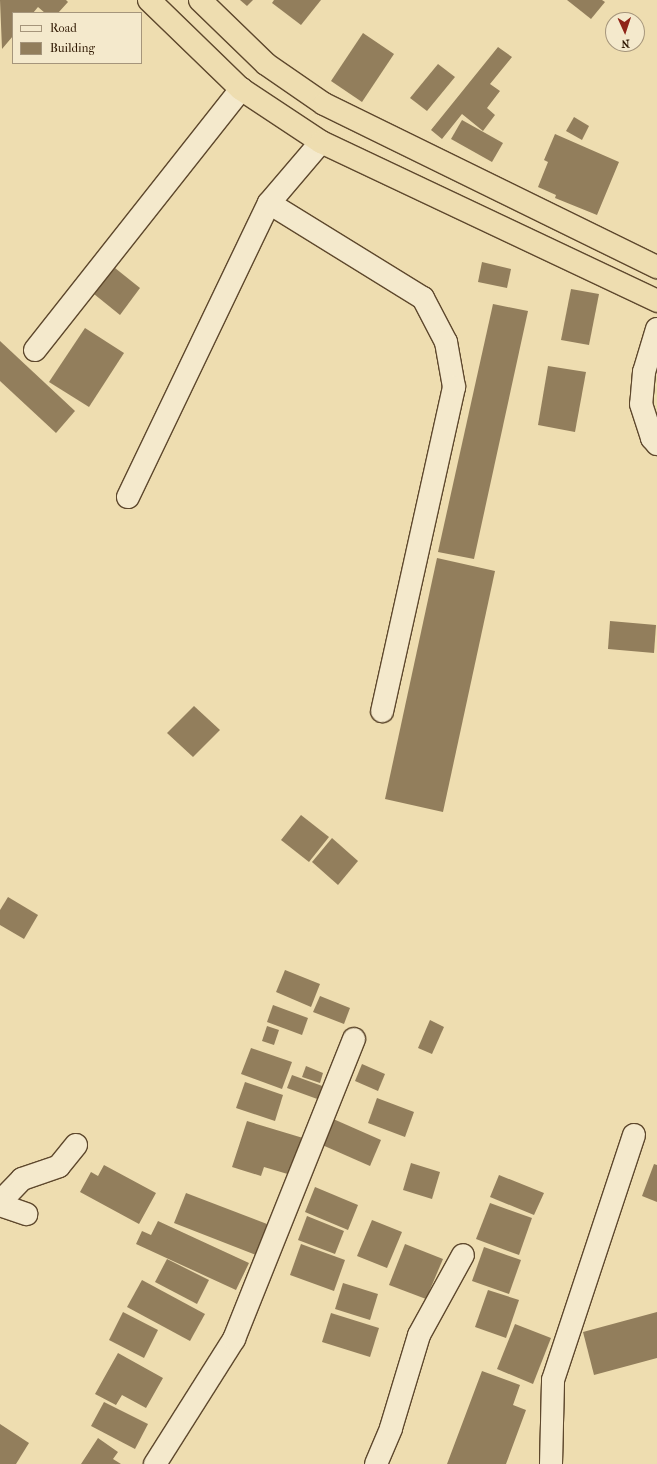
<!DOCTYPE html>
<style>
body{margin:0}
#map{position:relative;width:657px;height:1464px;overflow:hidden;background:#eeddb0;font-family:"IM FELL French Canon",serif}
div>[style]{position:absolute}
.building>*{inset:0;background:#927e5c}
.roads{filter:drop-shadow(1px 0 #5e482d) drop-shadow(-1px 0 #5e482d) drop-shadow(0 1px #5e482d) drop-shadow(0 -1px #5e482d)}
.minor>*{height:22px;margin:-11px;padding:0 11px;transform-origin:11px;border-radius:11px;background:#f4e9cc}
.highway>*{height:22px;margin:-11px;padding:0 11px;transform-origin:11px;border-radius:11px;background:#eeddb0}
span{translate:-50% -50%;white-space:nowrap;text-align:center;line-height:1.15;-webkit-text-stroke:3px #f4e9cc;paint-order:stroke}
.legend{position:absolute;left:12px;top:12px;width:130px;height:52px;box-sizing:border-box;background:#f4e9cc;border:1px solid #a5957b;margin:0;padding:5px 7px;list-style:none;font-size:12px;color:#2e1701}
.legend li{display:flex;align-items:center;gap:8px;height:20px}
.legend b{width:20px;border:1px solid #a5957b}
.north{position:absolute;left:605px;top:12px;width:40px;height:40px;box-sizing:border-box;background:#f4e9cc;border:1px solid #a5957b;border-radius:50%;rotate:177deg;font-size:11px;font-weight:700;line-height:16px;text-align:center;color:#2e1701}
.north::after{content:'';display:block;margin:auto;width:14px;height:18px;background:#8f2418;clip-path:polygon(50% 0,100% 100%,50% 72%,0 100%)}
</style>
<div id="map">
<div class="building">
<div style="clip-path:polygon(0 0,66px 0,68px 2px,58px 13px,45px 13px,38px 7px,33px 13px,13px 13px,13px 36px,2px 49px)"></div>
<div style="clip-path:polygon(240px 0,253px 0,247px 6px)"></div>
<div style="clip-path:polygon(274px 0,321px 0,301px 25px,272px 3px)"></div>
<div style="clip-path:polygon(567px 0,602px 0,605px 2px,591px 19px)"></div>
<div style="clip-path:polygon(363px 33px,394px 54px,362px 102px,331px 81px)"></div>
<div style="clip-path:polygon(498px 47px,512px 57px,490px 84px,500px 91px,487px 108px,495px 115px,483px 131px,462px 114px,442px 139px,431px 130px)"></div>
<div style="clip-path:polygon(438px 64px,455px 77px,427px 111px,410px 98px)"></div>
<div style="clip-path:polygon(574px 117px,589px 126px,582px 140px,566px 131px)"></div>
<div style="clip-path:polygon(462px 120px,503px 143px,492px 162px,451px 139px)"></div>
<div style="clip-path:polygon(555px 134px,619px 162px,597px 215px,555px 198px,556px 195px,538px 187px,548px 162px,544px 160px)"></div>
<div style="clip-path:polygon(482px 262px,511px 269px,507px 288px,478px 282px)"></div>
<div style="clip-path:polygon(115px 268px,140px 288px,120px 315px,94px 294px)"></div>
<div style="clip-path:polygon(571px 289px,599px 294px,589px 345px,561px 340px)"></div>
<div style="clip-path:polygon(493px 304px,528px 311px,474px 559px,438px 552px)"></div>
<div style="clip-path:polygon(85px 328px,124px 353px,89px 407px,49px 382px)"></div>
<div style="clip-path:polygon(0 341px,75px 411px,56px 433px,0 381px)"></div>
<div style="clip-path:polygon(548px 366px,586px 372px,575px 432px,538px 425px)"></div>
<div style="clip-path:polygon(437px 558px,495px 571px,443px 812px,385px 799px)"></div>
<div style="clip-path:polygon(610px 621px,656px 625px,654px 653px,608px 649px)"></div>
<div style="clip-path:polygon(194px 706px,220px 730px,193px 757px,167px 733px)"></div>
<div style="clip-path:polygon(301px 815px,329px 837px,309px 862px,281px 840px)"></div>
<div style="clip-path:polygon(332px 838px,358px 861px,338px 885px,312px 862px)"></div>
<div style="clip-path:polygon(8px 897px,38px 915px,24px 939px,0 925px,0 910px)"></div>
<div style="clip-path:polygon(285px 970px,320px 984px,311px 1007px,276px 992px)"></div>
<div style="clip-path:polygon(320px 996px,350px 1008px,344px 1024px,313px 1012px)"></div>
<div style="clip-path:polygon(273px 1005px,308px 1018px,302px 1035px,267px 1022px)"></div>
<div style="clip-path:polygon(430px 1020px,444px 1027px,432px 1054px,418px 1048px)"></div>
<div style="clip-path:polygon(267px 1026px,279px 1030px,274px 1045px,262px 1041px)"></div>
<div style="clip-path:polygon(251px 1048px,292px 1062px,282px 1089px,241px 1074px)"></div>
<div style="clip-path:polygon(362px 1064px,385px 1074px,378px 1091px,355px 1081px)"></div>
<div style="clip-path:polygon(306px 1066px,323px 1073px,320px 1083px,302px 1077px)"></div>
<div style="clip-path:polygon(292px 1075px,325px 1087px,320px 1100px,287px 1088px)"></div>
<div style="clip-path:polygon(245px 1082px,283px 1095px,275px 1121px,236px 1108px)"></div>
<div style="clip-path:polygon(377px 1098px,414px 1112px,405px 1137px,368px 1123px)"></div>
<div style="clip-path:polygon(331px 1118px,381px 1140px,370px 1166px,320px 1144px)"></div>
<div style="clip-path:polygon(247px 1121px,303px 1138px,291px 1175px,264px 1167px,261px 1176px,232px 1167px)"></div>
<div style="clip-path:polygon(411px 1163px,440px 1172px,432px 1199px,403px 1190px)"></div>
<div style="clip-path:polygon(654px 1164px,657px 1165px,657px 1202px,642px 1196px)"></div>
<div style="clip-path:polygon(104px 1165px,156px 1193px,139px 1224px,80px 1192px,91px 1172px,98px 1176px)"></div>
<div style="clip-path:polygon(499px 1175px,544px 1193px,534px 1215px,490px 1197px)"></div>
<div style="clip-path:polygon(315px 1187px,358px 1205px,348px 1230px,305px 1212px)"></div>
<div style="clip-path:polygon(186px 1193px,267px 1224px,256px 1255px,174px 1223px)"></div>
<div style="clip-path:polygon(490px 1203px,532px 1218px,519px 1255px,476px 1239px)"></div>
<div style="clip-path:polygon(307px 1216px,344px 1231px,335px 1254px,298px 1240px)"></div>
<div style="clip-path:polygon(372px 1220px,402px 1232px,387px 1268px,357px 1256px)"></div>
<div style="clip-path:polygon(158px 1221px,249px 1263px,236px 1290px,136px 1244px,142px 1231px,151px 1235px)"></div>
<div style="clip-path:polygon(301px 1244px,345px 1260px,334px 1291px,290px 1275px)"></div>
<div style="clip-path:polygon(405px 1244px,443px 1259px,426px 1299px,389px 1285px)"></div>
<div style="clip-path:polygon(484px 1247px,521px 1260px,509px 1294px,472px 1281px)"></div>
<div style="clip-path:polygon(167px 1259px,209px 1280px,197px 1304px,155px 1282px)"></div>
<div style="clip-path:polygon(142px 1280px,205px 1314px,190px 1341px,127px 1307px)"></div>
<div style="clip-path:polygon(343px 1283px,378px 1294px,370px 1320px,335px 1309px)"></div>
<div style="clip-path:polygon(488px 1290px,519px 1300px,506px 1338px,475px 1327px)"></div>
<div style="clip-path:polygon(123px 1312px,158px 1330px,144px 1358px,109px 1340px)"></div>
<div style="clip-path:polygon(657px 1312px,657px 1358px,594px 1375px,583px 1332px)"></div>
<div style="clip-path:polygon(331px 1313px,379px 1328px,370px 1357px,322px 1342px)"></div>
<div style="clip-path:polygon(515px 1324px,551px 1338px,533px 1384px,497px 1369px)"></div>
<div style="clip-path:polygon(118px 1353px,163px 1378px,146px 1408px,122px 1395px,116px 1405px,95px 1394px)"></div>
<div style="clip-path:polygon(482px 1371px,520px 1385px,513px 1405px,526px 1410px,506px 1464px,447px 1464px)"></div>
<div style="clip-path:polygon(104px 1402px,148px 1424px,135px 1449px,91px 1426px)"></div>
<div style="clip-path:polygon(0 1424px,29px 1443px,16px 1464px,0 1464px)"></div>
<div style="clip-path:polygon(98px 1438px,118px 1452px,113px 1459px,121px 1464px,81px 1464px)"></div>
</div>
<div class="roads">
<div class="minor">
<div style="left:269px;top:203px;width:181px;rotate:31.7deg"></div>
<div style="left:423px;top:298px;width:50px;rotate:62.4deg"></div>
<div style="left:446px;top:342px;width:46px;rotate:79.9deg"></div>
<div style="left:454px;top:387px;width:332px;rotate:102.5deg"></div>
<div style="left:657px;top:329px;width:45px;rotate:106.8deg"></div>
<div style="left:644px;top:372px;width:32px;rotate:95deg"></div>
<div style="left:641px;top:404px;width:36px;rotate:72deg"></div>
<div style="left:652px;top:438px;width:8px;rotate:50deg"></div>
<div style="left:35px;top:350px;width:333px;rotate:-51.7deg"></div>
<div style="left:128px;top:497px;width:326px;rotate:-64.4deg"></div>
<div style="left:269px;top:203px;width:80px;rotate:-49.6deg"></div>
<div style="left:0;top:1202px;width:32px;rotate:-46deg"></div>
<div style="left:22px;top:1179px;width:39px;rotate:-19deg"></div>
<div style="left:59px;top:1166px;width:27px;rotate:-51deg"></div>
<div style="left:0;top:1205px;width:28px;rotate:19deg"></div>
<div style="left:155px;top:1464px;width:148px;rotate:-57.7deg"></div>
<div style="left:234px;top:1339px;width:323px;rotate:-68.2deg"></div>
<div style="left:376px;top:1464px;width:39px;rotate:-67deg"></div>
<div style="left:391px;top:1428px;width:97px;rotate:-73.2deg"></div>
<div style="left:419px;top:1335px;width:91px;rotate:-61.2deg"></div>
<div style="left:551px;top:1464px;width:84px;rotate:-88.6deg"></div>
<div style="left:553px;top:1380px;width:258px;rotate:-71.7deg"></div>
</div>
<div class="highway">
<div style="left:149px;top:0;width:128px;rotate:44.1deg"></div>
<div style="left:241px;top:89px;width:96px;rotate:33.5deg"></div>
<div style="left:321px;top:142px;width:372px;rotate:25.3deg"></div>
<div style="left:200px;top:0;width:92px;rotate:44.1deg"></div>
<div style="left:266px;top:64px;width:70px;rotate:34.6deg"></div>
<div style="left:324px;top:104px;width:371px;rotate:26.1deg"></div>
</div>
</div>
<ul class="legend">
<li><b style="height:5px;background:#f4e9cc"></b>Road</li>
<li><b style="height:11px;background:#927e5c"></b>Building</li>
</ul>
<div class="north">N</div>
</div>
